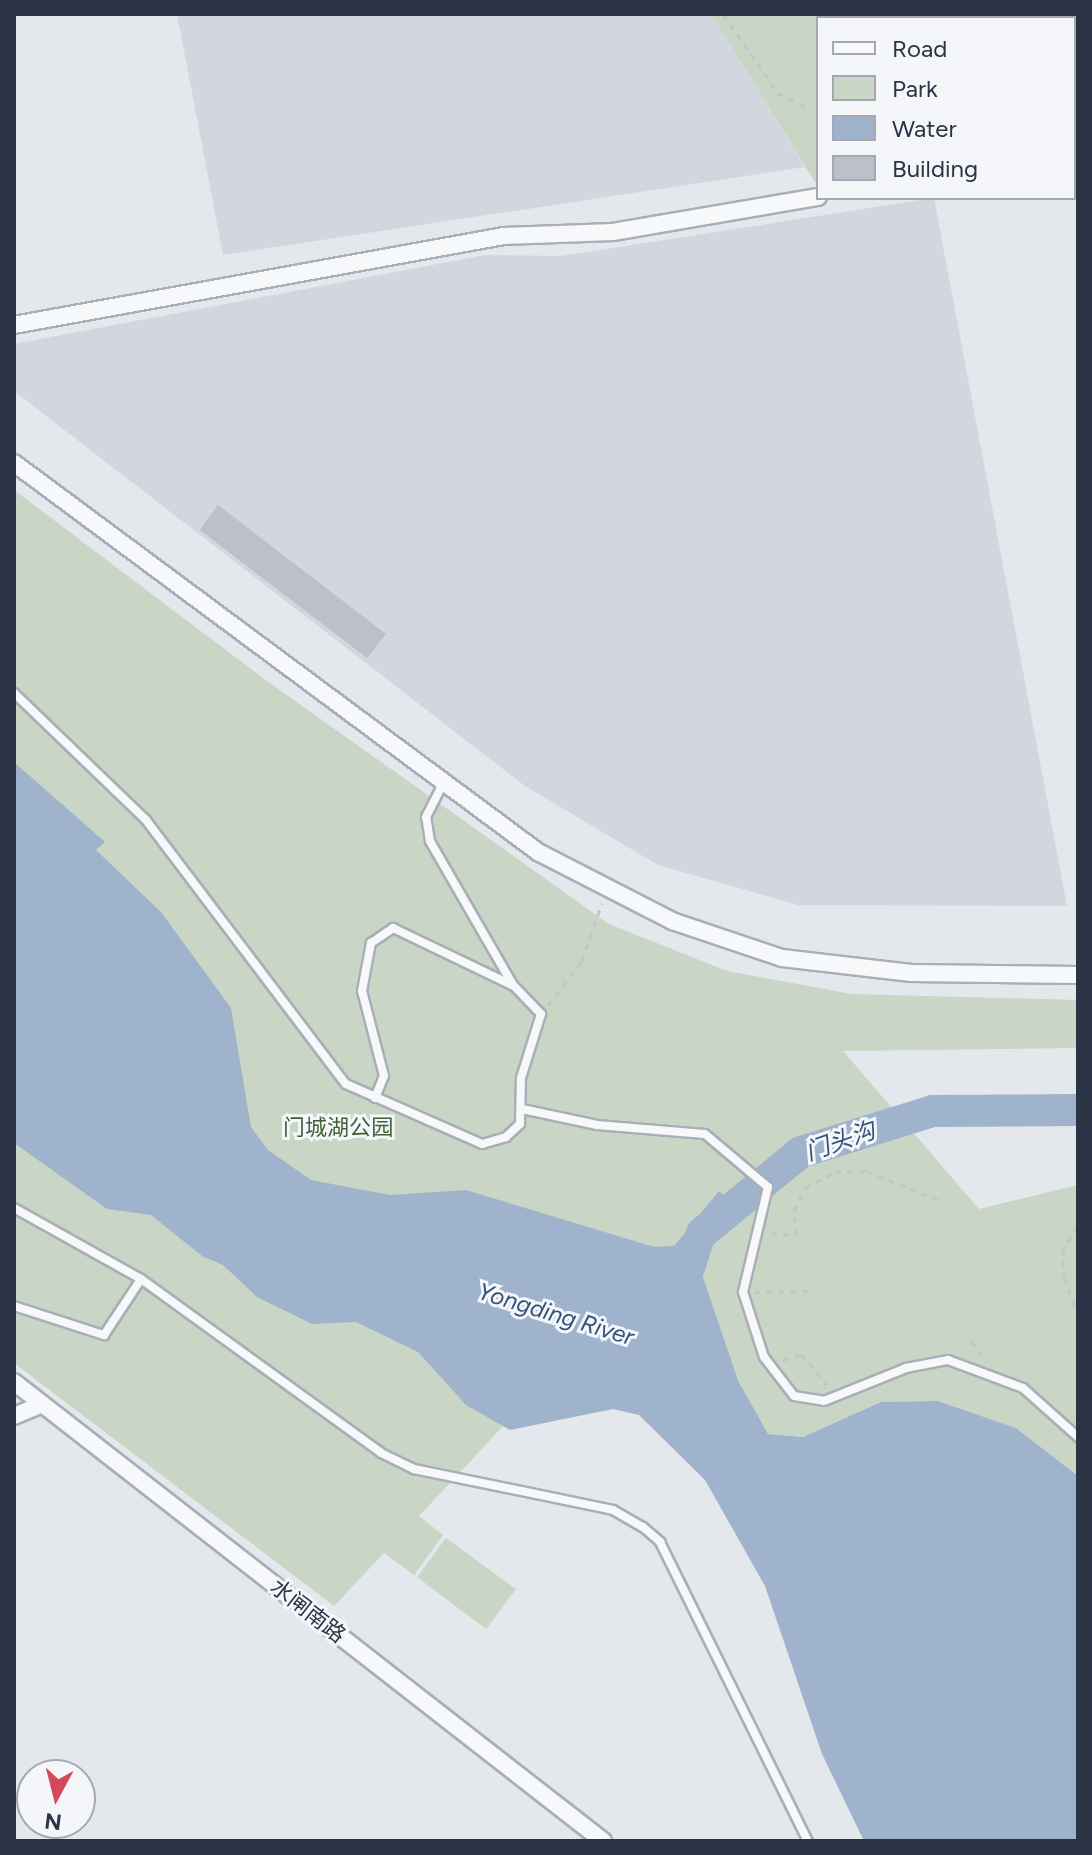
<!DOCTYPE html>
<meta charset="utf-8">
<style>
body{margin:0}
#map{position:relative;width:1092px;height:1855px;overflow:hidden;background:#e4e7ec;font-family:Figtree,"Noto Sans SC",sans-serif}
div>[style]{position:absolute}
.built>*{inset:0;background:#d2d6de}
.green>*{inset:0;background:#c9d6c5}
.water>*{inset:0;background:#9fb4cc}
.river>*{height:32px;margin:-16px;padding:0 16px;transform-origin:16px;border-radius:16px;background:#9fb4cc}
.building>*{inset:0;background:#bbc0ca}
.path>*{height:3px;margin-top:-1.5px;transform-origin:0;background:repeating-linear-gradient(90deg,#c2c5cb 0 6px,transparent 0 12px)}
.roads{filter:drop-shadow(2px 0 #a9aeb7) drop-shadow(-2px 0 #a9aeb7) drop-shadow(0 2px #a9aeb7) drop-shadow(0 -2px #a9aeb7)}
.service>*{height:8px;margin:-4px;padding:0 4px;transform-origin:4px;border-radius:4px;background:#f7f8fa}
.minor>*{height:16px;margin:-8px;padding:0 8px;transform-origin:8px;border-radius:8px;background:#f7f8fa}
span{translate:-50% -50%;white-space:nowrap;text-align:center;line-height:1.15;-webkit-text-stroke:6px #f4f6f9;paint-order:stroke}
.park-label{font-size:22px;color:#3f6138}
.street-label{font-size:22px;color:#2b3445}
.water-label{font-size:24px;color:#34527a;font-style:italic}
.frame{position:absolute;inset:0;border:16px solid #2b3445;pointer-events:none}
.legend{position:absolute;left:816px;top:16px;width:260px;height:184px;box-sizing:border-box;background:#f4f6f9;border:2px solid #a4a8b1;margin:0;padding:10px 14px;list-style:none;font-size:24px;color:#2b3445}
.legend li{display:flex;align-items:center;gap:16px;height:40px}
.legend b{width:40px;border:2px solid #a4a8b1}
.north{position:absolute;left:16px;top:1759px;width:80px;height:80px;box-sizing:border-box;background:#f4f6f9;border:2px solid #a4a8b1;border-radius:50%;rotate:187deg;font-size:22px;font-weight:700;line-height:32px;text-align:center;color:#2b3445}
.north::after{content:'';display:block;margin:auto;width:28px;height:36px;background:#d1495b;clip-path:polygon(50% 0,100% 100%,50% 72%,0 100%)}
</style>
<div id="map">
<div class="built">
<div style="clip-path:polygon(177px 14px,711px 14px,805px 167px,223px 255px)"></div>
<div style="clip-path:polygon(934px 198px,1067px 906px,798px 905px,658px 865px,525px 786px,14px 391px,14px 344px,485px 255px,561px 256px)"></div>
</div>
<div class="green">
<div style="clip-path:polygon(711px 14px,1078px 14px,1078px 127px,1074px 18px,818px 18px,818px 187px)"></div>
<div style="clip-path:polygon(14px 490px,263px 678px,609px 924px,727px 971px,852px 994px,1078px 1000px,1078px 1048px,843px 1051px,979px 1209px,1078px 1185px,1078px 1476px,1016px 1428px,938px 1401px,881px 1402px,803px 1437px,768px 1434px,738px 1380px,703px 1277px,714px 1242px,739px 1218px,649px 1270px,419px 1516px,443px 1535px,414px 1575px,384px 1553px,334px 1606px,14px 1363px)"></div>
<div style="clip-path:polygon(446px 1538px,516px 1589px,486px 1629px,417px 1577px)"></div>
</div>
<div class="water">
<div style="clip-path:polygon(14px 762px,105px 842px,96px 850px,161px 912px,231px 1008px,251px 1127px,268px 1150px,311px 1180px,390px 1195px,466px 1190px,654px 1247px,674px 1246px,719px 1191px,743px 1214px,714px 1242px,703px 1277px,738px 1380px,768px 1434px,803px 1437px,881px 1402px,938px 1401px,1016px 1428px,1078px 1476px,1078px 1841px,864px 1841px,822px 1754px,765px 1586px,705px 1480px,639px 1415px,613px 1409px,510px 1430px,466px 1405px,418px 1352px,356px 1322px,312px 1324px,257px 1297px,223px 1265px,202px 1256px,151px 1215px,107px 1209px,14px 1143px)"></div>
</div>
<div class="river">
<div style="left:702px;top:1233px;width:128px;rotate:-39.3deg"></div>
<div style="left:801px;top:1152px;width:138px;rotate:-17.3deg"></div>
<div style="left:933px;top:1111px;width:145px;rotate:-0.4deg"></div>
</div>
<div class="building">
<div style="clip-path:polygon(218px 505px,386px 634px,367px 658px,200px 530px)"></div>
</div>
<div class="path">
<div style="left:723px;top:14px;width:96px;rotate:55.2deg"></div>
<div style="left:778px;top:93px;width:35px;rotate:27deg"></div>
<div style="left:548px;top:1005px;width:56px;rotate:-52.3deg"></div>
<div style="left:582px;top:961px;width:61px;rotate:-71deg"></div>
<div style="left:1078px;top:1227px;width:27px;rotate:124deg"></div>
<div style="left:1063px;top:1249px;width:29px;rotate:88deg"></div>
<div style="left:1064px;top:1278px;width:37px;rotate:68deg"></div>
<div style="left:771px;top:1233px;width:25px;rotate:5deg"></div>
<div style="left:796px;top:1235px;width:24px;rotate:-95deg"></div>
<div style="left:794px;top:1211px;width:25px;rotate:-64deg"></div>
<div style="left:805px;top:1188px;width:34px;rotate:-28deg"></div>
<div style="left:835px;top:1172px;width:31px;rotate:-2deg"></div>
<div style="left:866px;top:1171px;width:83px;rotate:21.9deg"></div>
<div style="left:754px;top:1292px;width:60px;rotate:-1deg"></div>
<div style="left:971px;top:1341px;width:24px;rotate:52deg"></div>
<div style="left:783px;top:1360px;width:19px;rotate:-18deg"></div>
<div style="left:801px;top:1354px;width:40px;rotate:50deg"></div>
</div>
<div class="roads">
<div class="service">
<div style="left:963px;top:14px;width:6px;rotate:45deg"></div>
<div style="left:1074px;top:99px;width:5px;rotate:37deg"></div>
<div style="left:14px;top:693px;width:183px;rotate:43.9deg"></div>
<div style="left:146px;top:820px;width:331px;rotate:52.9deg"></div>
<div style="left:346px;top:1084px;width:149px;rotate:23.8deg"></div>
<div style="left:482px;top:1144px;width:25px;rotate:-16deg"></div>
<div style="left:506px;top:1137px;width:19px;rotate:-43deg"></div>
<div style="left:520px;top:1124px;width:46px;rotate:-88.8deg"></div>
<div style="left:521px;top:1078px;width:67px;rotate:-72.6deg"></div>
<div style="left:541px;top:1014px;width:40px;rotate:-134deg"></div>
<div style="left:513px;top:985px;width:166px;rotate:-120deg"></div>
<div style="left:430px;top:841px;width:24px;rotate:-99deg"></div>
<div style="left:426px;top:817px;width:39px;rotate:-63deg"></div>
<div style="left:375px;top:1098px;width:24px;rotate:-68deg"></div>
<div style="left:384px;top:1076px;width:88px;rotate:-104.5deg"></div>
<div style="left:362px;top:991px;width:49px;rotate:-79.4deg"></div>
<div style="left:371px;top:943px;width:27px;rotate:-34deg"></div>
<div style="left:393px;top:928px;width:132px;rotate:25.6deg"></div>
<div style="left:522px;top:1109px;width:77px;rotate:12deg"></div>
<div style="left:597px;top:1125px;width:108px;rotate:4.8deg"></div>
<div style="left:705px;top:1134px;width:82px;rotate:40.1deg"></div>
<div style="left:768px;top:1187px;width:108px;rotate:103.4deg"></div>
<div style="left:743px;top:1292px;width:68px;rotate:72.1deg"></div>
<div style="left:764px;top:1357px;width:49px;rotate:52.4deg"></div>
<div style="left:794px;top:1396px;width:30px;rotate:9deg"></div>
<div style="left:824px;top:1401px;width:88px;rotate:-21.9deg"></div>
<div style="left:906px;top:1368px;width:43px;rotate:-10.8deg"></div>
<div style="left:948px;top:1360px;width:80px;rotate:20.5deg"></div>
<div style="left:1023px;top:1388px;width:74px;rotate:41.7deg"></div>
<div style="left:14px;top:1208px;width:145px;rotate:29.2deg"></div>
<div style="left:141px;top:1279px;width:296px;rotate:35.9deg"></div>
<div style="left:381px;top:1453px;width:37px;rotate:26deg"></div>
<div style="left:414px;top:1469px;width:203px;rotate:11.6deg"></div>
<div style="left:613px;top:1510px;width:34px;rotate:30deg"></div>
<div style="left:643px;top:1527px;width:23px;rotate:41deg"></div>
<div style="left:660px;top:1542px;width:334px;rotate:63.7deg"></div>
<div style="left:14px;top:1306px;width:95px;rotate:17.9deg"></div>
<div style="left:104px;top:1335px;width:67px;rotate:-56.5deg"></div>
</div>
<div class="minor">
<div style="left:1074px;top:152px;width:4px;rotate:-14deg"></div>
<div style="left:14px;top:325px;width:498px;rotate:-10.3deg"></div>
<div style="left:504px;top:236px;width:109px;rotate:-2.1deg"></div>
<div style="left:613px;top:232px;width:208px;rotate:-9.7deg"></div>
<div style="left:14px;top:463px;width:653px;rotate:36.59deg"></div>
<div style="left:538px;top:852px;width:151px;rotate:27.2deg"></div>
<div style="left:672px;top:921px;width:116px;rotate:18.6deg"></div>
<div style="left:782px;top:958px;width:130px;rotate:6.6deg"></div>
<div style="left:911px;top:973px;width:167px;rotate:0.7deg"></div>
<div style="left:14px;top:1382px;width:747px;rotate:37.93deg"></div>
<div style="left:14px;top:1416px;width:30px;rotate:-23deg"></div>
</div>
</div>
<div class="park-label">
<span style="left:338px;top:1128px">门城湖公园</span>
</div>
<div class="street-label">
<span style="left:308px;top:1611px;rotate:38deg">水闸南路</span>
</div>
<div class="water-label">
<span style="left:840px;top:1141px;rotate:-19deg">门头沟</span>
<span style="left:556px;top:1314px;rotate:17deg">Yongding River</span>
</div>
<div class="frame"></div>
<ul class="legend">
<li><b style="height:10px;background:#f7f8fa"></b>Road</li>
<li><b style="height:22px;background:#c9d6c5"></b>Park</li>
<li><b style="height:22px;background:#9fb4cc"></b>Water</li>
<li><b style="height:22px;background:#bbc0ca"></b>Building</li>
</ul>
<div class="north">N</div>
</div>
